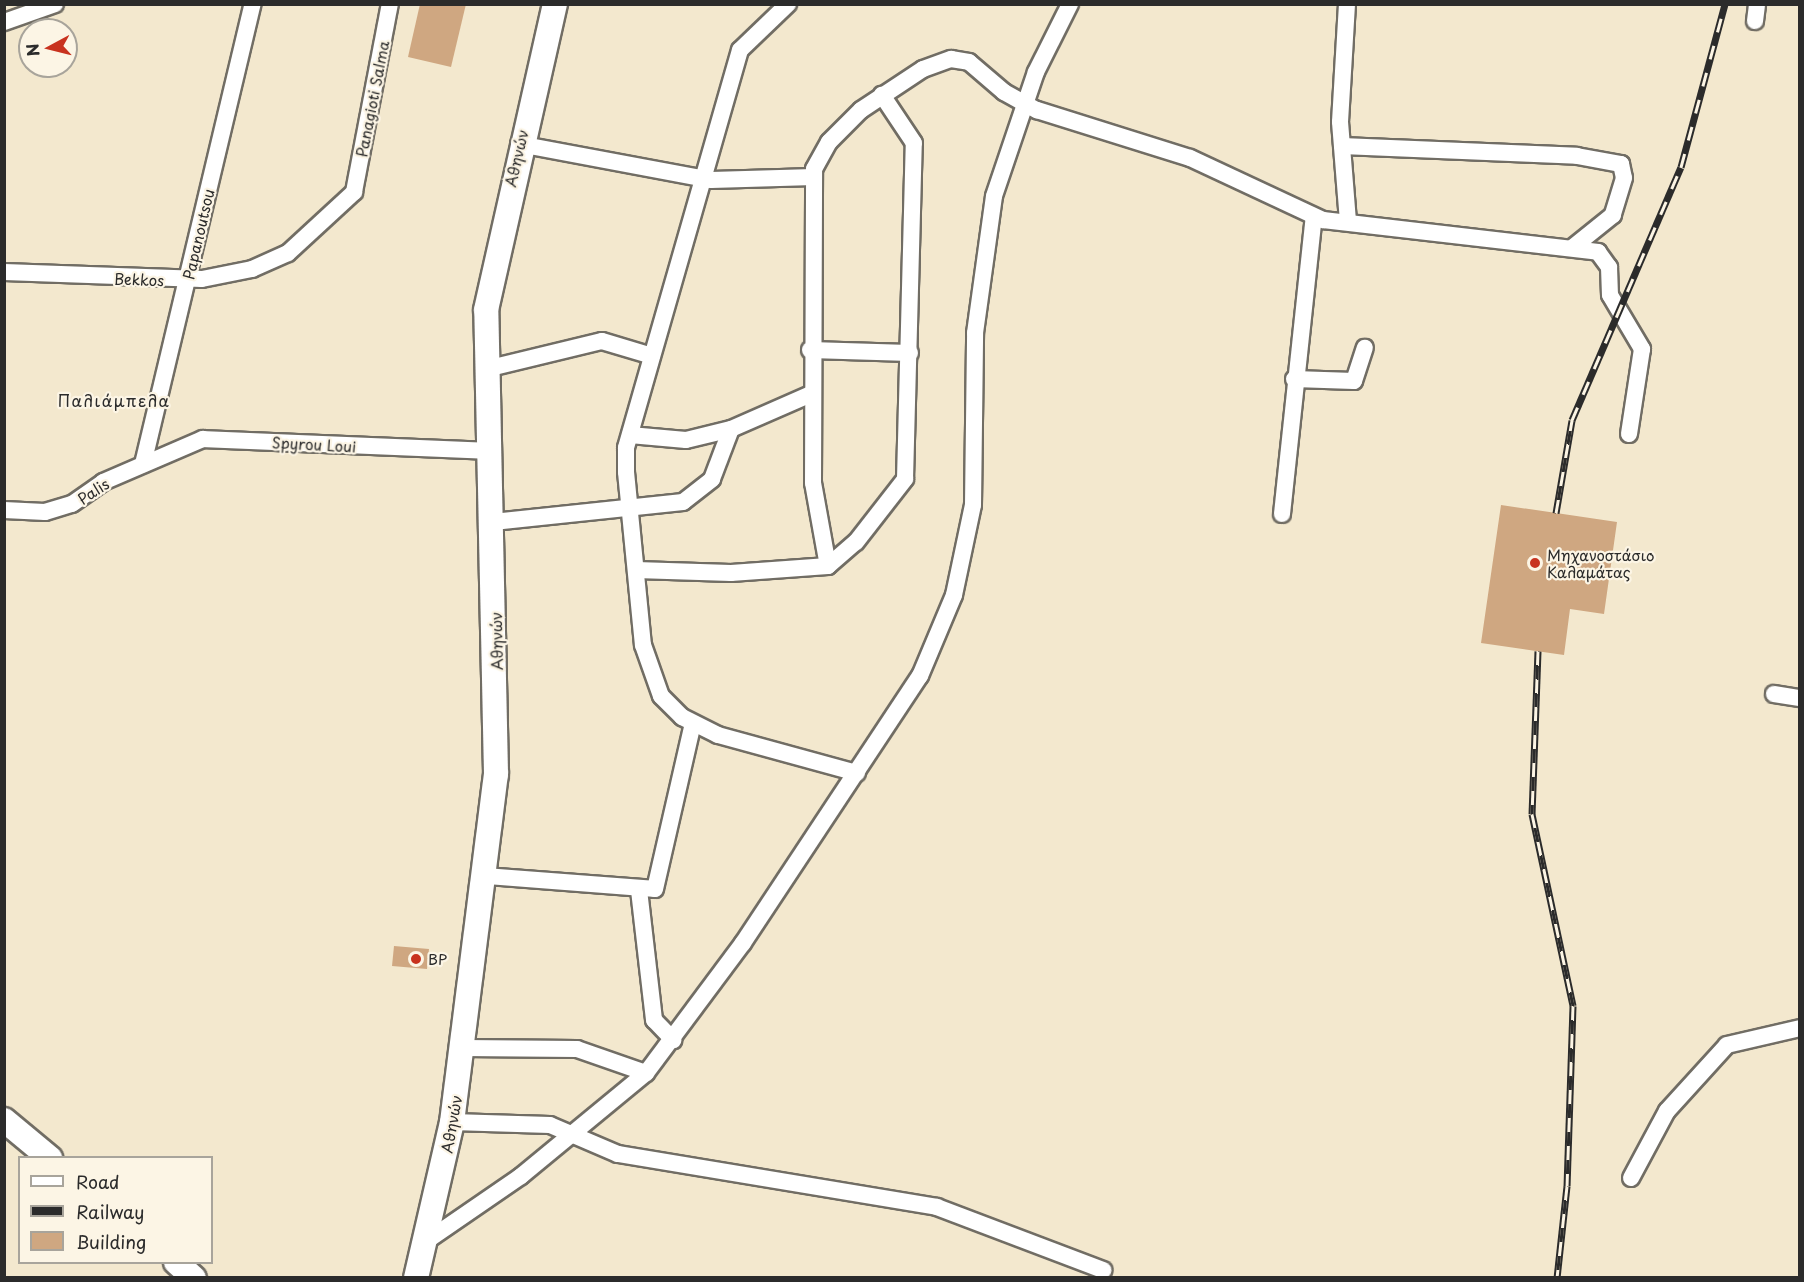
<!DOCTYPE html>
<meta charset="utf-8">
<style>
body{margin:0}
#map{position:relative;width:1804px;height:1282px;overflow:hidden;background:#f3e8ce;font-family:"Playpen Sans",sans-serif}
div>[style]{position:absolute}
.building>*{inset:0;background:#cfa781}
.roads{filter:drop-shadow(2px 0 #716d64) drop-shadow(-2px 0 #716d64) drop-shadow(0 2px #716d64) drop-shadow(0 -2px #716d64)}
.street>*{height:16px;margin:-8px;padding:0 8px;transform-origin:8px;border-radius:8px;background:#fff}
.secondary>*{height:24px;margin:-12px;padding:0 12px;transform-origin:12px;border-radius:12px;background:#fff}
.rail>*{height:7px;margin-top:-3.5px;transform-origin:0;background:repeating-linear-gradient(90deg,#fcf5e5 0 14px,#2b2b2b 0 28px);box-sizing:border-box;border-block:2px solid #2b2b2b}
.dots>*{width:16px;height:16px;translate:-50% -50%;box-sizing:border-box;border:3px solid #fcf5e5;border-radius:50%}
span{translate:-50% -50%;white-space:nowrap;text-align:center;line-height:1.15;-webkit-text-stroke:4.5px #fcf5e5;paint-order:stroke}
.street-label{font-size:15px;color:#2b2b2b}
.poi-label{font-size:15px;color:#2b2b2b}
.left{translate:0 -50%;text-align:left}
.neighbourhood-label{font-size:16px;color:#2b2b2b;letter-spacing:1.5px}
.frame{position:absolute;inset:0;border:6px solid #2b2b2b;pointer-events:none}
.legend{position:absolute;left:18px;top:1156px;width:195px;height:108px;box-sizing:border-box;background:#fcf5e5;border:2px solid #a8a49b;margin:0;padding:8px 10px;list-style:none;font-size:18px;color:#2b2b2b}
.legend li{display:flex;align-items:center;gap:12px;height:30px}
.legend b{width:30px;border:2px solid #a8a49b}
.north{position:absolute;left:18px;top:18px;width:60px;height:60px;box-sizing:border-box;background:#fcf5e5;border:2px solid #a8a49b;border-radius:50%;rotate:263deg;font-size:16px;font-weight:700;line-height:24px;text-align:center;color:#2b2b2b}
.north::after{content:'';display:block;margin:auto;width:21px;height:27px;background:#c8321e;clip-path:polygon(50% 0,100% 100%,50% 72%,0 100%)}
</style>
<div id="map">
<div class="building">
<div style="clip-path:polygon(420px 4px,466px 4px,451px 67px,408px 57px)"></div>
<div style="clip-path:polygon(1501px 505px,1617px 522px,1604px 614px,1570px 609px,1564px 655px,1481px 643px)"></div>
<div style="clip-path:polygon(394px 946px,429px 949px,427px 969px,392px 966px)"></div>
</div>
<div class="roads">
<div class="street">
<div style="left:788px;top:4px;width:66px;rotate:136.2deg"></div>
<div style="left:740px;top:50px;width:414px;rotate:106deg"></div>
<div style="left:626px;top:448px;width:24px;rotate:90deg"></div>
<div style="left:626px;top:472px;width:174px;rotate:84.4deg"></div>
<div style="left:643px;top:645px;width:54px;rotate:70.6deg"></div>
<div style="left:661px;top:696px;width:30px;rotate:45deg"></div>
<div style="left:682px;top:717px;width:40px;rotate:26.6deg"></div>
<div style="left:718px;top:735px;width:144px;rotate:15.3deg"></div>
<div style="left:1347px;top:4px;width:118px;rotate:93.4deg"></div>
<div style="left:1340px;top:122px;width:99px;rotate:85.4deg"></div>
<div style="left:1755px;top:21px;width:17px;rotate:-83deg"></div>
<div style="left:4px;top:22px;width:54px;rotate:-19.4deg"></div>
<div style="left:519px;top:144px;width:195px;rotate:10.6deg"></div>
<div style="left:711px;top:180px;width:103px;rotate:-1.7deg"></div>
<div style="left:1342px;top:146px;width:235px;rotate:2.4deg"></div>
<div style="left:1577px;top:156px;width:45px;rotate:10.3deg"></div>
<div style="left:1621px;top:164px;width:14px;rotate:78deg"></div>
<div style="left:1624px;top:178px;width:39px;rotate:107deg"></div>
<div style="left:1613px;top:215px;width:51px;rotate:141.3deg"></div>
<div style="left:4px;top:272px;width:198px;rotate:2deg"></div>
<div style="left:202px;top:279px;width:51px;rotate:-11.3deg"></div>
<div style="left:252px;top:269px;width:39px;rotate:-24deg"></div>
<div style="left:288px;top:253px;width:90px;rotate:-42.7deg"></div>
<div style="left:354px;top:192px;width:191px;rotate:-79.2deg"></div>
<div style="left:810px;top:350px;width:100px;rotate:1.7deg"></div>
<div style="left:486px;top:369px;width:119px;rotate:-13.6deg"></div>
<div style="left:602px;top:341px;width:52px;rotate:16.7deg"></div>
<div style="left:1294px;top:379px;width:60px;rotate:1.9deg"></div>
<div style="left:1354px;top:381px;width:35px;rotate:-72deg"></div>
<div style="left:630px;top:435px;width:56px;rotate:5.1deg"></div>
<div style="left:686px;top:440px;width:46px;rotate:-13.7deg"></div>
<div style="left:143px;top:464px;width:473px;rotate:-76.6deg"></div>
<div style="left:4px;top:510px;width:41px;rotate:2.8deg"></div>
<div style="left:45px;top:512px;width:28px;rotate:-17deg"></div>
<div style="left:72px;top:504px;width:38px;rotate:-35deg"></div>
<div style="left:103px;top:482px;width:109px;rotate:-23.3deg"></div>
<div style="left:203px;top:439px;width:287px;rotate:2.4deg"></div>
<div style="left:1282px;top:514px;width:299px;rotate:-83.9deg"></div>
<div style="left:493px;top:522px;width:191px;rotate:-6deg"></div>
<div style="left:683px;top:502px;width:37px;rotate:-38deg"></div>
<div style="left:712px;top:479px;width:53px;rotate:-69.2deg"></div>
<div style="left:731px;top:429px;width:87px;rotate:-23.6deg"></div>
<div style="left:828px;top:566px;width:84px;rotate:-100.2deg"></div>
<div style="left:813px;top:483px;width:314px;rotate:-89.8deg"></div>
<div style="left:814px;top:169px;width:31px;rotate:-61deg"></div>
<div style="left:829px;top:142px;width:45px;rotate:-45deg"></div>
<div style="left:861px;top:110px;width:74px;rotate:-33.5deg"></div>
<div style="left:923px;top:69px;width:30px;rotate:-20deg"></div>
<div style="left:951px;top:59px;width:18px;rotate:9deg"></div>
<div style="left:969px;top:62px;width:46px;rotate:40.6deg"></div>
<div style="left:1004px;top:92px;width:38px;rotate:29deg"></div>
<div style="left:1037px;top:110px;width:160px;rotate:17.4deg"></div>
<div style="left:1190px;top:158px;width:147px;rotate:25deg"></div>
<div style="left:1323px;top:220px;width:277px;rotate:6.6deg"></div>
<div style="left:1598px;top:252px;width:19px;rotate:54deg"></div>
<div style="left:1609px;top:267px;width:28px;rotate:88deg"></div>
<div style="left:1610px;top:295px;width:63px;rotate:59.3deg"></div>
<div style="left:1642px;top:349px;width:86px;rotate:98.7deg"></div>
<div style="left:636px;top:570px;width:95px;rotate:1.8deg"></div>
<div style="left:731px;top:573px;width:97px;rotate:-4.1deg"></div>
<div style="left:828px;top:566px;width:37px;rotate:-41deg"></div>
<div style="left:856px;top:542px;width:80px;rotate:-52.1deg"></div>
<div style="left:905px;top:479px;width:336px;rotate:-88.5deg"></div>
<div style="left:914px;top:143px;width:58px;rotate:-123.7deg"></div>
<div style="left:1774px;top:694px;width:26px;rotate:9deg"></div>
<div style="left:486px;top:876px;width:169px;rotate:4.4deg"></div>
<div style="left:655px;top:889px;width:170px;rotate:-77.1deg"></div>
<div style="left:639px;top:890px;width:131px;rotate:83.4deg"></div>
<div style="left:654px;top:1020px;width:28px;rotate:46deg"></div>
<div style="left:463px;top:1048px;width:114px;rotate:0.5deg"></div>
<div style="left:577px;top:1049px;width:73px;rotate:19.2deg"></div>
<div style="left:452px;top:1122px;width:98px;rotate:1.8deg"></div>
<div style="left:550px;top:1125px;width:74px;rotate:23.1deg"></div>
<div style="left:618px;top:1154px;width:323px;rotate:9.4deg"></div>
<div style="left:937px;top:1207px;width:178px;rotate:20.8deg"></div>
<div style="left:1631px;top:1178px;width:76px;rotate:-61.8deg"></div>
<div style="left:1667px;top:1111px;width:89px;rotate:-47.7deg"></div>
<div style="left:1727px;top:1045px;width:75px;rotate:-13.1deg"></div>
<div style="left:428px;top:1240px;width:113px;rotate:-34.5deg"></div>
<div style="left:521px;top:1176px;width:162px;rotate:-39.5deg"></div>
<div style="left:646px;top:1073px;width:162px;rotate:-53.3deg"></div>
<div style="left:743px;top:943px;width:320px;rotate:-56.5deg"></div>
<div style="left:920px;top:676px;width:88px;rotate:-67.2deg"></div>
<div style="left:954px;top:595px;width:92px;rotate:-78.1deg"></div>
<div style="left:973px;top:505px;width:172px;rotate:-89.3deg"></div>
<div style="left:975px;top:333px;width:138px;rotate:-82.1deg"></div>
<div style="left:994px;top:196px;width:131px;rotate:-71.3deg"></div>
<div style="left:1036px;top:72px;width:76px;rotate:-63.4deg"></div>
</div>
<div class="secondary">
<div style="left:4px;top:1120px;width:60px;rotate:39.6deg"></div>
<div style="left:176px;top:1262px;width:24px;rotate:42deg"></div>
<div style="left:416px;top:1278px;width:160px;rotate:-77deg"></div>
<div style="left:452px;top:1122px;width:351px;rotate:-82.8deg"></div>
<div style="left:496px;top:774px;width:464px;rotate:-91.2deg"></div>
<div style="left:486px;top:310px;width:314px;rotate:-77.3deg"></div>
</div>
</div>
<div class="rail">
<div style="left:1556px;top:513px;width:94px;rotate:-80.2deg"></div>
<div style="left:1572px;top:420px;width:275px;rotate:-66.7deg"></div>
<div style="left:1681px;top:167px;width:169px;rotate:-74.9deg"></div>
<div style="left:1538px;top:651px;width:163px;rotate:92.1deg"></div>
<div style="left:1532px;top:814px;width:196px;rotate:77.9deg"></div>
<div style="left:1573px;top:1006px;width:180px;rotate:91.9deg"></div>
<div style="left:1567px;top:1186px;width:93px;rotate:96.2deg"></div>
</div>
<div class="dots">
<div style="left:1535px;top:563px;background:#c8321e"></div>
<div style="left:416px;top:959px;background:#c8321e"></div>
</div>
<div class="street-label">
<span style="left:372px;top:99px;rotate:-79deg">Panagioti Salma</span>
<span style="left:516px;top:158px;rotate:-77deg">Αθηνών</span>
<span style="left:198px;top:234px;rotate:-77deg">Papanoutsou</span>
<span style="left:139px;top:279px;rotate:2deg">Bekkos</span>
<span style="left:314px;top:444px;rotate:3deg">Spyrou Loui</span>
<span style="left:93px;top:491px;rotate:-34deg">Palis</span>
<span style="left:496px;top:641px;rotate:-91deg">Αθηνών</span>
<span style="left:451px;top:1124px;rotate:-80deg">Αθηνών</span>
</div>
<div class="poi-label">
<span class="left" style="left:1547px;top:563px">Μηχανοστάσιο<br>Καλαμάτας</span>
<span class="left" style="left:428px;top:959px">BP</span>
</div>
<div class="neighbourhood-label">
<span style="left:114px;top:400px">Παλιάμπελα</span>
</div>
<div class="frame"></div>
<ul class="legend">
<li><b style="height:8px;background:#fff"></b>Road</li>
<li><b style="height:8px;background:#2b2b2b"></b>Railway</li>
<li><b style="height:16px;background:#cfa781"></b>Building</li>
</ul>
<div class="north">N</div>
</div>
